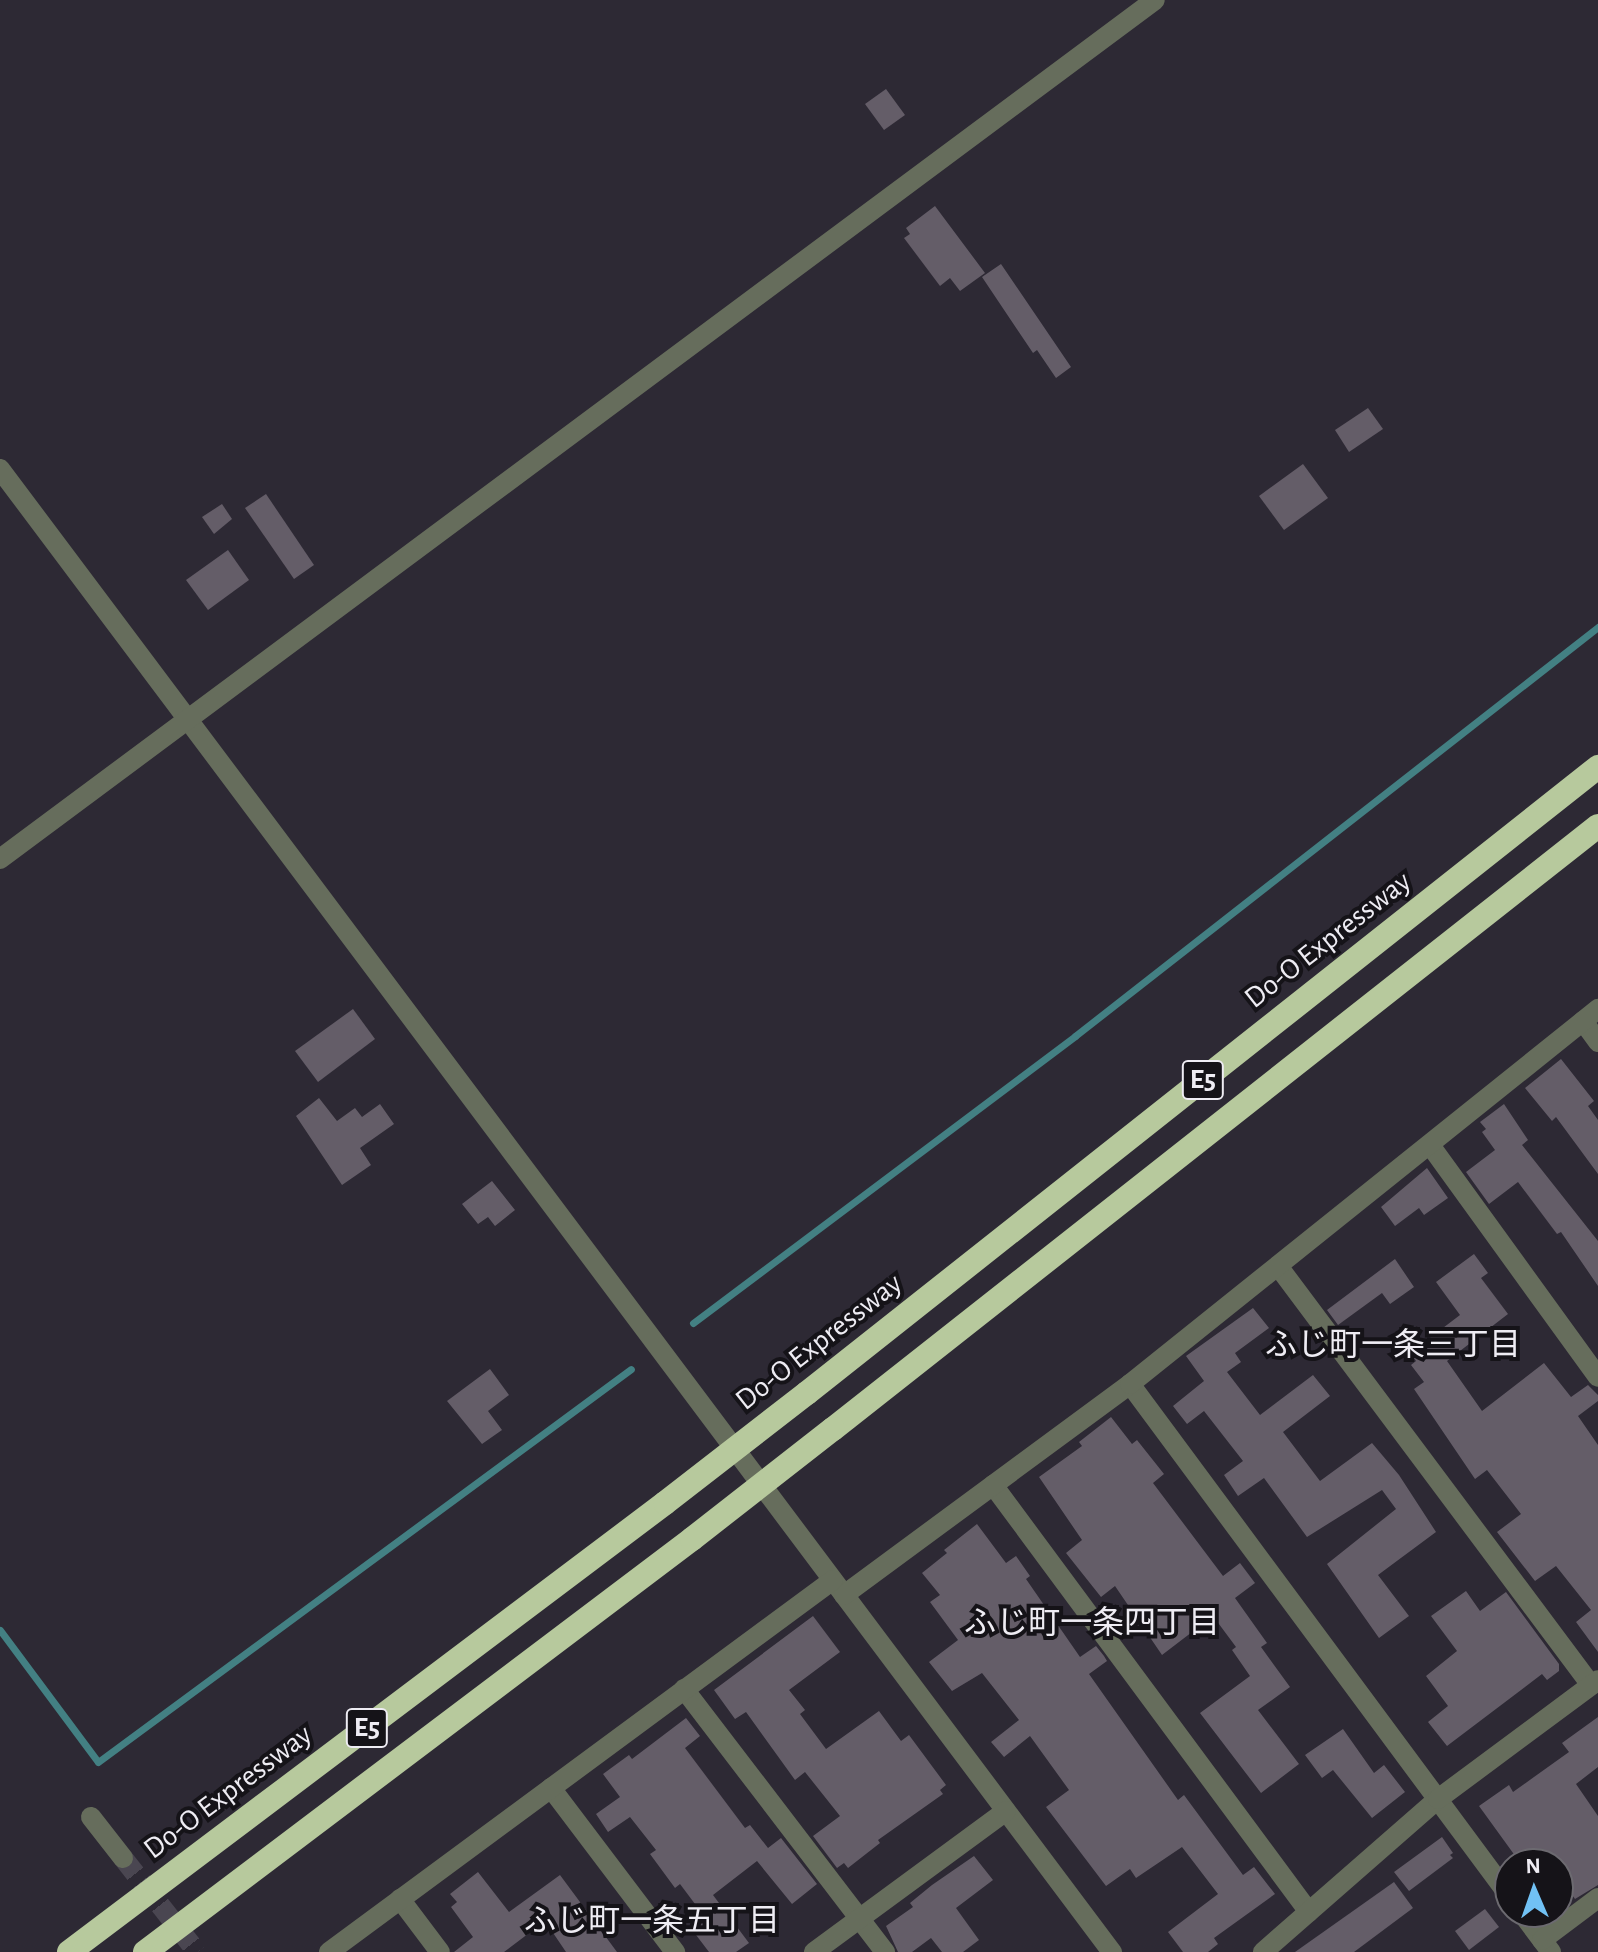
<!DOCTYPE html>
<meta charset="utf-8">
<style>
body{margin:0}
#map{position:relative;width:1598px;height:1952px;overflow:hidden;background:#2d2934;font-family:"Alegreya Sans","Noto Sans JP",sans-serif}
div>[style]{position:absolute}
.stream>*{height:7px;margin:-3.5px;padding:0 3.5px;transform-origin:3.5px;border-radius:3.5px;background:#438083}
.building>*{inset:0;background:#645d68}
.minor-tunnel>*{height:20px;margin-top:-10px;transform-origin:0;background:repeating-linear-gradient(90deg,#4a4651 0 20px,transparent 0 30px)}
.minor>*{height:20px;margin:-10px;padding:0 10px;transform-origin:10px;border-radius:10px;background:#666d5c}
.highway>*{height:24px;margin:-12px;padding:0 12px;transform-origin:12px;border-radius:12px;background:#b7c99d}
.highway-bridge>*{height:24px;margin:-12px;padding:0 12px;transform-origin:12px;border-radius:12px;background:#b7c99d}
span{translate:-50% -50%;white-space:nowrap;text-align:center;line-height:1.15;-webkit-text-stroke:8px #151318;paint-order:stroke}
.shield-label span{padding:2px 6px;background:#151318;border:2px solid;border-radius:6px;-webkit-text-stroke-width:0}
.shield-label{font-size:28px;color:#eeecf3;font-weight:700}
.street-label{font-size:30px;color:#eeecf3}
.neighbourhood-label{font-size:32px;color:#eeecf3}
.north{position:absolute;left:1494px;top:1848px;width:80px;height:80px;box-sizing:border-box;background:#151318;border:2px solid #6c6a70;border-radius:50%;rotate:358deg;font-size:22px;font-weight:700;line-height:32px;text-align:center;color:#eeecf3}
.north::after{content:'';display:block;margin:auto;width:28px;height:36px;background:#71c1f4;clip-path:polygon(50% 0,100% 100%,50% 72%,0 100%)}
</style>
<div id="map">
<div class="stream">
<div style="left:693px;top:1323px;width:478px;rotate:-36.9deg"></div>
<div style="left:1075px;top:1036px;width:664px;rotate:-38.03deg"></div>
<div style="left:0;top:1630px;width:164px;rotate:53.4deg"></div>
<div style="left:98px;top:1762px;width:662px;rotate:-36.4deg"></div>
</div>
<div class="building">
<div style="clip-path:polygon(886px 89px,905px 115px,884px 130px,865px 104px)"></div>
<div style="clip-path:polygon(935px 206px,985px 273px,960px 291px,950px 278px,940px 286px,904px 238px,910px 234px,906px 228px)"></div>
<div style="clip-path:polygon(1001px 264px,1071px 367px,1056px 378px,1037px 350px,1033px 353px,982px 277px)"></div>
<div style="clip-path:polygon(1368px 408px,1383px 429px,1349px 452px,1335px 430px)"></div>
<div style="clip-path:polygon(1303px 464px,1328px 498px,1284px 530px,1259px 496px)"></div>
<div style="clip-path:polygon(266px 494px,314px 565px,294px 579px,245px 508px)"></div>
<div style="clip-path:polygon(222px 504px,232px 519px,214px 534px,202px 517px)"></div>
<div style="clip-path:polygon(228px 550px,249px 580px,208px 610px,186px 580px)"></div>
<div style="clip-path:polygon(353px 1009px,375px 1039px,318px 1082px,295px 1051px)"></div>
<div style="clip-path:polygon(1561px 1059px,1594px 1101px,1588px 1106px,1598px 1120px,1598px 1174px,1556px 1117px,1552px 1121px,1525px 1088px)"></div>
<div style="clip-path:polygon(319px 1098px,337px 1121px,355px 1108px,362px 1117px,380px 1104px,394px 1124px,360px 1148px,371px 1165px,342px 1185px,296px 1116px)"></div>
<div style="clip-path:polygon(1504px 1104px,1528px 1140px,1522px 1145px,1598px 1241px,1598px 1286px,1561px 1232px,1557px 1234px,1518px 1182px,1489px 1204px,1466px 1172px,1495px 1150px,1482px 1132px,1486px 1129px,1480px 1122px)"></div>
<div style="clip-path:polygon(1427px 1168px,1448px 1198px,1424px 1215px,1419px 1208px,1395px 1226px,1381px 1207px)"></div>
<div style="clip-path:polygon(492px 1181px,515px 1210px,495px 1226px,488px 1217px,478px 1224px,462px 1204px)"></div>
<div style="clip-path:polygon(1474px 1254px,1488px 1273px,1481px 1278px,1508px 1314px,1447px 1361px,1482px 1411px,1544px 1363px,1571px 1397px,1588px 1385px,1598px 1395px,1598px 1401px,1578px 1416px,1598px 1445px,1598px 1652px,1576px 1622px,1591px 1610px,1556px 1566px,1535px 1581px,1497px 1532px,1521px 1514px,1487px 1470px,1475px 1479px,1414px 1389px,1424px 1382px,1411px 1365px,1416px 1361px,1410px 1353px,1460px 1315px,1436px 1282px)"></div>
<div style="clip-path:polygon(1395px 1259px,1414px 1287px,1390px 1304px,1382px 1293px,1338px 1325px,1327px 1310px)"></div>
<div style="clip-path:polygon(1253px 1308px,1269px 1328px,1235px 1353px,1241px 1362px,1227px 1372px,1260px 1415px,1313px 1375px,1330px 1396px,1283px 1432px,1320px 1481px,1372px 1443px,1399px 1475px,1436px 1532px,1378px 1575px,1409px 1616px,1379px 1638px,1327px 1564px,1396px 1509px,1382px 1490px,1307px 1537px,1264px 1478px,1238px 1496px,1224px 1475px,1243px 1461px,1204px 1411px,1187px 1424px,1173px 1406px,1204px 1381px,1186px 1356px)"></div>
<div style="clip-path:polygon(490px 1369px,509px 1395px,488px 1411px,502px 1430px,482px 1444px,447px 1401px)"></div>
<div style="clip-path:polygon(1111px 1417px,1132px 1444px,1137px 1440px,1164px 1474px,1153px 1483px,1223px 1576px,1240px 1563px,1255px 1583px,1235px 1598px,1267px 1643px,1261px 1647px,1290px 1687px,1258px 1710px,1299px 1764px,1261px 1793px,1200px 1713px,1250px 1676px,1232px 1650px,1236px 1647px,1213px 1616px,1162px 1655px,1115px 1586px,1101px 1597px,1066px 1553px,1082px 1540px,1039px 1477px,1082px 1446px,1079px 1442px)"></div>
<div style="clip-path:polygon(977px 1524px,1006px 1563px,1016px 1556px,1030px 1576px,1026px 1579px,1080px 1657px,1096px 1646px,1104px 1656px,1107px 1661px,1089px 1674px,1178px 1800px,1184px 1795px,1243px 1875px,1254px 1867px,1275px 1894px,1214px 1938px,1218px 1944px,1208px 1952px,1183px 1952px,1168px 1932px,1218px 1894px,1182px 1847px,1136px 1878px,1130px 1869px,1106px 1886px,1046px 1807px,1069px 1790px,1030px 1736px,1004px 1757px,991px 1742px,1019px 1720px,982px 1673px,952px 1691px,929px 1662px,958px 1640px,930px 1602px,940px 1595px,922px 1573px,947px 1553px,944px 1550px)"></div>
<div style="clip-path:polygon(1466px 1591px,1480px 1611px,1506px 1592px,1559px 1664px,1559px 1671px,1547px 1680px,1542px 1674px,1447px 1746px,1428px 1722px,1448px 1706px,1426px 1676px,1457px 1651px,1431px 1616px)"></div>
<div style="clip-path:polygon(813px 1616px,840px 1652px,789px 1690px,805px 1710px,800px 1714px,826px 1749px,879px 1711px,901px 1741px,909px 1735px,946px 1785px,940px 1790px,943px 1794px,878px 1840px,880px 1843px,848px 1868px,844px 1863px,837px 1868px,813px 1836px,840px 1816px,805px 1772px,795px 1780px,746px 1712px,735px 1719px,714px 1690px)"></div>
<div style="clip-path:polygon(1598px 1717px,1598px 1767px,1576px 1784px,1598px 1816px,1598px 1885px,1575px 1899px,1558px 1875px,1558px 1864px,1521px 1864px,1479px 1806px,1509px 1785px,1513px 1792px,1569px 1752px,1562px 1743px)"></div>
<div style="clip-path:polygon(686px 1718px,700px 1736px,685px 1748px,745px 1828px,750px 1825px,768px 1848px,781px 1838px,817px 1884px,792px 1904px,757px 1861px,713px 1895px,749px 1943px,736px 1952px,709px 1952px,693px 1931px,707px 1920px,680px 1884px,675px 1888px,650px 1854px,656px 1850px,630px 1817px,608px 1832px,596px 1814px,620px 1797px,603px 1774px,629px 1755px,632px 1759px)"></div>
<div style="clip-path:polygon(1343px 1729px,1374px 1773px,1384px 1765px,1405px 1792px,1372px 1818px,1333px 1770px,1322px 1778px,1305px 1755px)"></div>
<div style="clip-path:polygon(1442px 1837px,1453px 1853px,1450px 1855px,1453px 1858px,1409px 1891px,1394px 1872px)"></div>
<div style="clip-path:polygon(974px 1856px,993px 1880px,956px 1908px,979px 1940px,963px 1952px,942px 1952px,931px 1938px,912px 1952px,898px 1952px,886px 1926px,913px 1907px,910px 1903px,932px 1885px)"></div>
<div style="clip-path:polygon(478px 1872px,509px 1912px,560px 1875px,617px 1952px,566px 1952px,545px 1921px,504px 1952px,454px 1952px,473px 1937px,451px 1907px,457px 1902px,450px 1894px)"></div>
<div style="clip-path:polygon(1394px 1882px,1413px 1908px,1354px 1952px,1295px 1952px)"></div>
<div style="clip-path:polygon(1485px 1909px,1499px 1927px,1469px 1950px,1455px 1931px)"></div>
</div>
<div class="minor-tunnel">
<div style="left:123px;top:1858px;width:120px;rotate:51.8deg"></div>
</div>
<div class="minor">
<div style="left:0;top:469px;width:1854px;rotate:53.14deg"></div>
<div style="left:0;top:859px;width:1439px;rotate:-36.64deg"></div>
<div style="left:1583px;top:1021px;width:26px;rotate:54deg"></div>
<div style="left:1430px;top:1145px;width:286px;rotate:54.1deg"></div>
<div style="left:1278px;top:1266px;width:523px;rotate:53.24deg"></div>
<div style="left:1130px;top:1384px;width:638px;rotate:53.47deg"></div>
<div style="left:993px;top:1485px;width:531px;rotate:53.5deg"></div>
<div style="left:844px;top:1595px;width:355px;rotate:-36.4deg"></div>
<div style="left:1130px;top:1384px;width:600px;rotate:-38.7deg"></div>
<div style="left:684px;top:1689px;width:331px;rotate:52.6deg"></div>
<div style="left:551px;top:1788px;width:206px;rotate:52.9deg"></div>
<div style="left:91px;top:1817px;width:52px;rotate:52deg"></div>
<div style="left:400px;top:1899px;width:66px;rotate:53deg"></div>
<div style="left:1521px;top:1912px;width:50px;rotate:53.1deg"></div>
<div style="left:1542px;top:1940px;width:70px;rotate:-36.9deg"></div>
<div style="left:329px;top:1952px;width:626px;rotate:-36.43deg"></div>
<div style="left:814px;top:1952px;width:238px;rotate:-36.3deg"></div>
<div style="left:1263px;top:1952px;width:232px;rotate:-41.2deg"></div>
<div style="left:1438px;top:1799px;width:199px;rotate:-36.6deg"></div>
</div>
<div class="highway">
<div style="left:807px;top:1393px;width:1009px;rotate:-38.36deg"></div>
<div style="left:833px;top:1429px;width:974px;rotate:-38.25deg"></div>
<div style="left:69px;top:1952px;width:746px;rotate:-36.99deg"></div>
<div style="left:145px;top:1952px;width:685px;rotate:-37.05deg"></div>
</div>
<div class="highway-bridge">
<div style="left:665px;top:1503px;width:180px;rotate:-37.8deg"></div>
<div style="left:692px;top:1539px;width:179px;rotate:-38deg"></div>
</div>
<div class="shield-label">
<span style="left:1203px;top:1080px">E5</span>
<span style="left:367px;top:1728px">E5</span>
</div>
<div class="street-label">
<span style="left:1328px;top:940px;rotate:-38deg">Do-O Expressway</span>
<span style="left:819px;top:1342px;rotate:-38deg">Do-O Expressway</span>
<span style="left:228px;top:1792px;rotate:-37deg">Do-O Expressway</span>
</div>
<div class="neighbourhood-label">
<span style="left:1393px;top:1345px">ふじ町一条三丁目</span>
<span style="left:1092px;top:1623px">ふじ町一条四丁目</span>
<span style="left:652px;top:1921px">ふじ町一条五丁目</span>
</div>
<div class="north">N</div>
</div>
